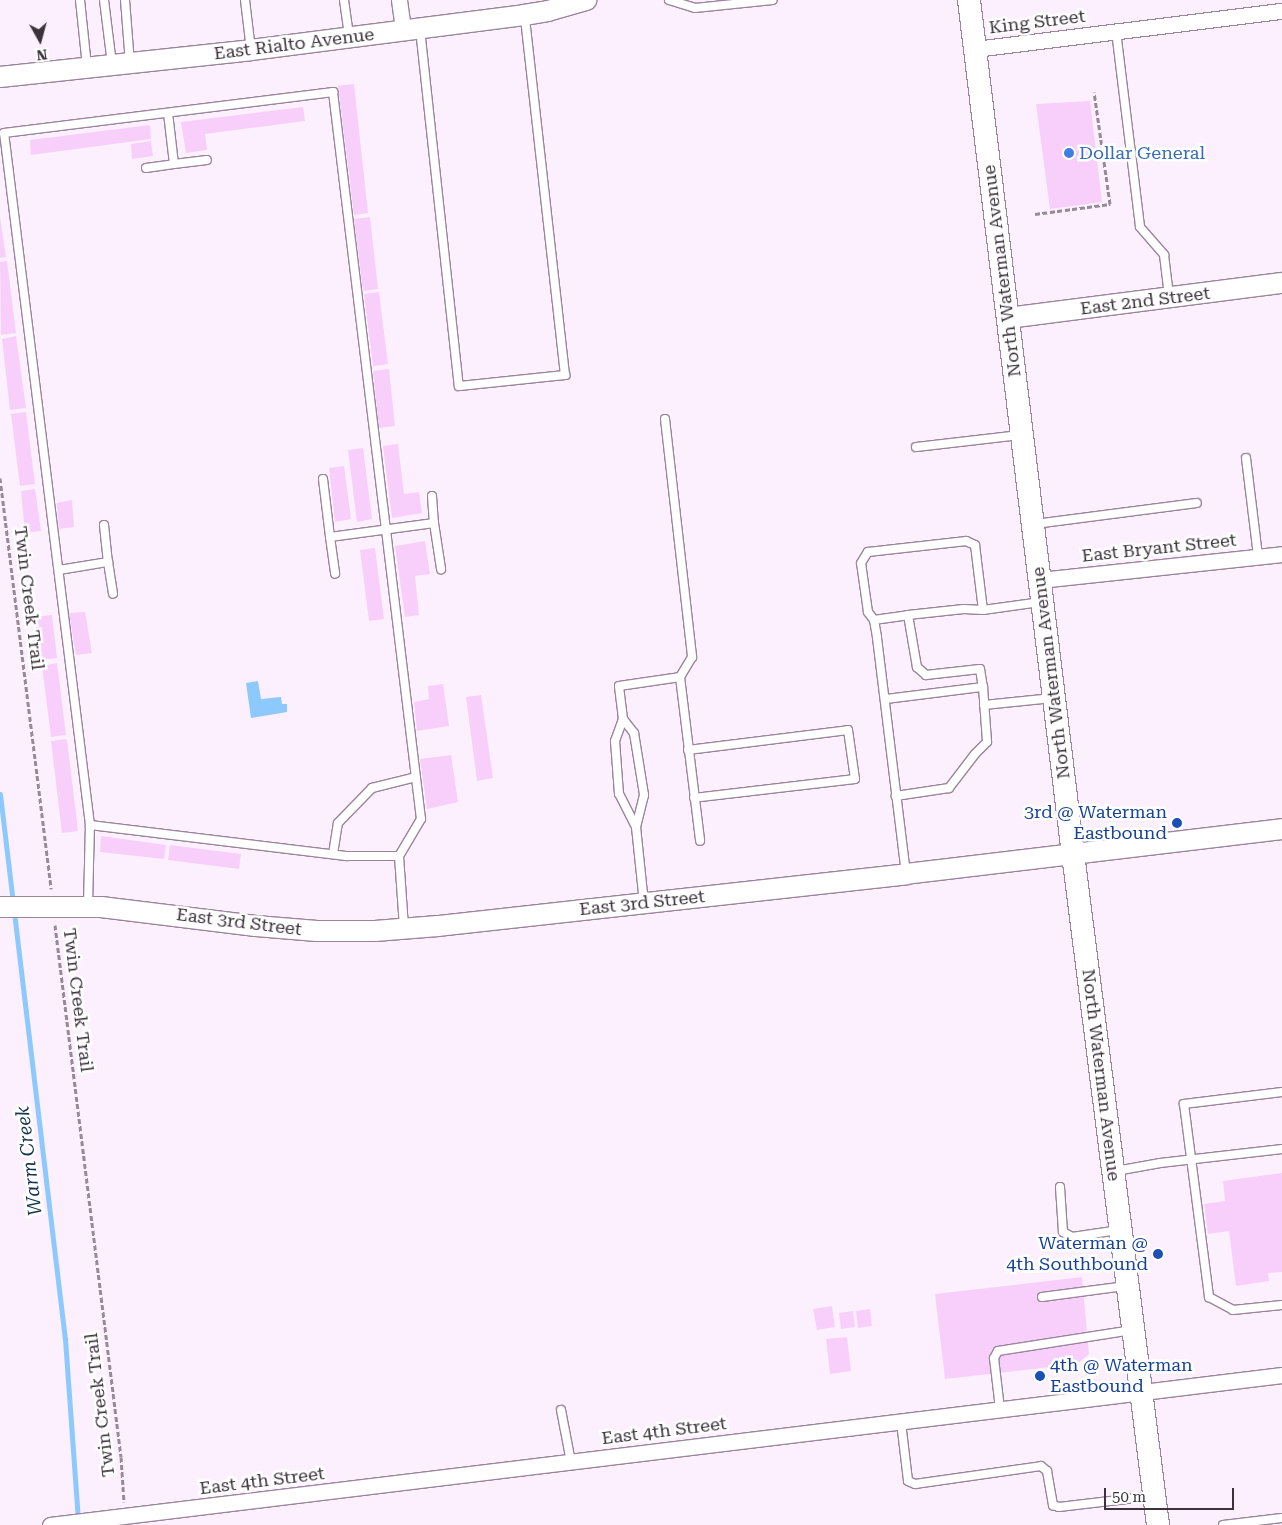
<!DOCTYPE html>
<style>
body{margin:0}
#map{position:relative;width:1282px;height:1525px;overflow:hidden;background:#fdf0fe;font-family:"Roboto Serif",serif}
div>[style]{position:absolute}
.water>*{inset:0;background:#8dc9fc}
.stream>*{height:5px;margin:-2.5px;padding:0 2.5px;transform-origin:2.5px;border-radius:2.5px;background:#8dc9fc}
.building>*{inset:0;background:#f7cffa}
.path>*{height:3px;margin-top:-1.5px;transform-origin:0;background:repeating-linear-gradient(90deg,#958a96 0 5px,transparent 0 7.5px)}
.roads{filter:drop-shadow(1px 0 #9a859b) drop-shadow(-1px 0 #9a859b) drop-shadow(0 1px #9a859b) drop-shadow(0 -1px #9a859b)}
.lane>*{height:8px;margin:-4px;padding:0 4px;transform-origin:4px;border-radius:4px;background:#fff}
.street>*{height:15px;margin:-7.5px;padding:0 7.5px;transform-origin:7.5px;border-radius:7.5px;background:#fff}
.secondary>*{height:20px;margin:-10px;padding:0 10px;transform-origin:10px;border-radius:10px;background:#fff}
.primary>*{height:22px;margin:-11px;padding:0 11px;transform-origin:11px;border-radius:11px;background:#fff}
.dots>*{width:14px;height:14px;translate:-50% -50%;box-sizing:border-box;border:2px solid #fff;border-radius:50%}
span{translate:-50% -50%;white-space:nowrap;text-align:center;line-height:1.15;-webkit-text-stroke:5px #fff;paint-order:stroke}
.street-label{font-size:18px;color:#3b323c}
.shop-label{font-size:18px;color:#366cbe}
.left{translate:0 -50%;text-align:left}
.transit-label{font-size:18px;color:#164399}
.right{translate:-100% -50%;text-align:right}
.water-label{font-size:19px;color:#13344d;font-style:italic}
.north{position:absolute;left:15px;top:15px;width:50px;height:50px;-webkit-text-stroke:4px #fff;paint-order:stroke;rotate:173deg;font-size:14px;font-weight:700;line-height:20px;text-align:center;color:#3b323c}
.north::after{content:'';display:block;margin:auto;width:18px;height:22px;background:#3b323c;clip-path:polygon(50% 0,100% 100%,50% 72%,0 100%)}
.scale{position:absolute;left:1104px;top:1488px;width:130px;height:22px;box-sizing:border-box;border:2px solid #3b323c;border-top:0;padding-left:6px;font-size:15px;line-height:18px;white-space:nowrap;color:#3b323c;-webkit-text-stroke:4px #fff;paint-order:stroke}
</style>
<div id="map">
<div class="water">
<div style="clip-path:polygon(258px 681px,261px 699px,281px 697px,282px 704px,287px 704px,287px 712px,251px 718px,246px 683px)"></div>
</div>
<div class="stream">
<div style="left:0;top:794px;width:110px;rotate:83.2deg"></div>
<div style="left:14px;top:912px;width:430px;rotate:83.2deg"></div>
<div style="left:65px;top:1339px;width:181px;rotate:85.9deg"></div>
</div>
<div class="building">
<div style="clip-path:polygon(354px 84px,368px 213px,354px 215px,338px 86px)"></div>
<div style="clip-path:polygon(1090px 101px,1102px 202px,1050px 209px,1036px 104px)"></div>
<div style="clip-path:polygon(303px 107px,305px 121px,205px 134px,207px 150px,186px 153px,181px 122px)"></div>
<div style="clip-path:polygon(150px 125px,151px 139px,31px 155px,30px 140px)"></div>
<div style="clip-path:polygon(151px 141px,153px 156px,132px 159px,131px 144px)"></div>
<div style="clip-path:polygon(0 217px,6px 257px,0 258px)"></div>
<div style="clip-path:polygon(370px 217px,378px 289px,363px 291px,354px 219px)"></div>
<div style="clip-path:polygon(7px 261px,16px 333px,1px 335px,0 262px)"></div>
<div style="clip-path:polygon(379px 292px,388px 364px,373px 366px,364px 294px)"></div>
<div style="clip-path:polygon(16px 336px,26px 408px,10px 410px,2px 339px)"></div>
<div style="clip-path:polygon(389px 369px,395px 426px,379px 428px,373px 371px)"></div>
<div style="clip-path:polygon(26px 412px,35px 484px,20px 486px,11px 414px)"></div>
<div style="clip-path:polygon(398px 444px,404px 494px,419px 492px,422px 513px,392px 518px,383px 446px)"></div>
<div style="clip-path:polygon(363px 448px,372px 519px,357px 522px,348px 450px)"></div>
<div style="clip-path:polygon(344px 466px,351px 519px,335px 522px,329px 468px)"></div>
<div style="clip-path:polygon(35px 489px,41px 531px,25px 533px,21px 491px)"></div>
<div style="clip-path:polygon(72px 500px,74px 527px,59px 529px,57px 503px)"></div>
<div style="clip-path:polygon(425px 541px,430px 574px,415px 576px,419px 615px,405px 617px,395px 546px)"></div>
<div style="clip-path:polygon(375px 548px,384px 619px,369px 621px,360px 550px)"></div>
<div style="clip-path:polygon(85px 612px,92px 653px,76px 655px,69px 613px)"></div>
<div style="clip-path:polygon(52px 615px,57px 658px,41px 660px,35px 617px)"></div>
<div style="clip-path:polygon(57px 663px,66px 735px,51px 737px,42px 666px)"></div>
<div style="clip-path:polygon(443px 684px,449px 726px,417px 731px,414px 702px,429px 699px,428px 686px)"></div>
<div style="clip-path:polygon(481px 695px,493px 778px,477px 781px,466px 697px)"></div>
<div style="clip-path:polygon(67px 739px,78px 831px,62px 833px,51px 741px)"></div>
<div style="clip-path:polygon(451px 755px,458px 802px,427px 809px,420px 759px)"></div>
<div style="clip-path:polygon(101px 836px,166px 845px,164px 859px,100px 852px)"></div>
<div style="clip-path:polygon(170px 845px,241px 854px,239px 869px,168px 860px)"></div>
<div style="clip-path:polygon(1282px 1173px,1282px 1272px,1268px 1273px,1269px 1281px,1236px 1286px,1229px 1231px,1208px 1234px,1204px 1204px,1225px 1201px,1223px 1181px)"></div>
<div style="clip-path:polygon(1082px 1277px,1089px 1354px,1077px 1364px,945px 1379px,935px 1294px)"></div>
<div style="clip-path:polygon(832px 1306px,835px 1327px,817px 1330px,813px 1309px)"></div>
<div style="clip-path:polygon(870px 1309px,872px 1326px,858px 1328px,856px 1311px)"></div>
<div style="clip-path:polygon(853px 1311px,855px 1327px,841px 1329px,839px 1313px)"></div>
<div style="clip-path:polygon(847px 1337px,851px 1371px,830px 1374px,826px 1339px)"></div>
</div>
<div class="path">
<div style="left:1035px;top:214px;width:76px;rotate:-7.6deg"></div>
<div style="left:1110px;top:204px;width:113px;rotate:-98.1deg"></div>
<div style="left:0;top:478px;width:414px;rotate:82.9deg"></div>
<div style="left:55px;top:925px;width:536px;rotate:82.93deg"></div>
<div style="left:121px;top:1457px;width:45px;rotate:86.2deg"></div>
</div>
<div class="roads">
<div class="lane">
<div style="left:80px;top:0;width:67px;rotate:84deg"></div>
<div style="left:104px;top:0;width:64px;rotate:82.9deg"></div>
<div style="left:125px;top:0;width:63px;rotate:85.5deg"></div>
<div style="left:245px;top:0;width:50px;rotate:83.2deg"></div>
<div style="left:344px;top:0;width:37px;rotate:82deg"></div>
<div style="left:669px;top:0;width:27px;rotate:17deg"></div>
<div style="left:695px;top:8px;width:78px;rotate:-5.9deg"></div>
<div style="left:420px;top:29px;width:359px;rotate:83.8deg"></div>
<div style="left:459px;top:386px;width:107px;rotate:-5.9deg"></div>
<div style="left:565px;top:375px;width:360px;rotate:-96.4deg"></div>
<div style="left:1116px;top:31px;width:197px;rotate:83deg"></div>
<div style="left:1140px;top:227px;width:37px;rotate:49deg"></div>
<div style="left:1164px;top:255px;width:41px;rotate:83deg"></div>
<div style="left:168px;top:113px;width:51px;rotate:83.3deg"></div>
<div style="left:174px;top:164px;width:33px;rotate:-7deg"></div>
<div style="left:146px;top:168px;width:28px;rotate:-8deg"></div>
<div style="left:665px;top:419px;width:240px;rotate:83.5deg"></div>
<div style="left:692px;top:657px;width:23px;rotate:121deg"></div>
<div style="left:916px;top:447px;width:105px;rotate:-6.6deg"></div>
<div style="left:1246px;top:458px;width:99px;rotate:83deg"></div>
<div style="left:323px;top:479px;width:58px;rotate:83.1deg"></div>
<div style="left:330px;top:537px;width:105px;rotate:-7.7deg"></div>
<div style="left:434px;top:523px;width:47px;rotate:81.3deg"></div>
<div style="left:432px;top:496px;width:27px;rotate:86deg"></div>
<div style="left:1035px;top:524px;width:163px;rotate:-7.4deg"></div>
<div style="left:104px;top:525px;width:37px;rotate:84deg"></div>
<div style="left:330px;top:537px;width:37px;rotate:82deg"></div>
<div style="left:59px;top:570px;width:50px;rotate:-9.3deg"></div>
<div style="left:108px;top:562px;width:32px;rotate:81deg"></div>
<div style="left:908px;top:615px;width:53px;rotate:80.2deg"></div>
<div style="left:917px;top:667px;width:12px;rotate:42deg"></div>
<div style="left:926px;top:675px;width:54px;rotate:-6.3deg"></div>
<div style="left:980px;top:669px;width:18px;rotate:81deg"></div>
<div style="left:874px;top:620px;width:34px;rotate:-8deg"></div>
<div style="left:908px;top:615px;width:56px;rotate:-6.1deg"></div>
<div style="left:964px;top:609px;width:19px;rotate:3deg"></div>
<div style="left:983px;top:610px;width:59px;rotate:-7.9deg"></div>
<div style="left:886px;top:699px;width:98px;rotate:-7.1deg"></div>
<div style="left:983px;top:687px;width:55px;rotate:85.8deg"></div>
<div style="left:987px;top:742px;width:17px;rotate:135deg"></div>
<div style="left:975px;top:754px;width:43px;rotate:127.4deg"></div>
<div style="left:949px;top:788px;width:54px;rotate:171.4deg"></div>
<div style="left:984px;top:705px;width:69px;rotate:-5.8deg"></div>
<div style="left:623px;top:719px;width:18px;rotate:52deg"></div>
<div style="left:634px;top:733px;width:63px;rotate:80.8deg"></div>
<div style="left:644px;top:795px;width:33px;rotate:104deg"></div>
<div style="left:636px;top:827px;width:76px;rotate:84deg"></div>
<div style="left:688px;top:750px;width:161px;rotate:-7.1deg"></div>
<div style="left:848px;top:730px;width:49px;rotate:81.9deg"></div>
<div style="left:855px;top:779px;width:162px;rotate:173.3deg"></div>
<div style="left:636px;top:827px;width:37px;rotate:-117deg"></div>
<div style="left:619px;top:794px;width:53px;rotate:-94.3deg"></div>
<div style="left:615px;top:741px;width:23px;rotate:-70deg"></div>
<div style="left:623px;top:719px;width:33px;rotate:-97deg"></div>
<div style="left:619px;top:686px;width:62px;rotate:-8.4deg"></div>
<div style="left:680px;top:677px;width:165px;rotate:83deg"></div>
<div style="left:333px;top:854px;width:31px;rotate:-81deg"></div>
<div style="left:338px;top:823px;width:49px;rotate:-45.8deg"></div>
<div style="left:372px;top:788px;width:45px;rotate:-14deg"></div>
<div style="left:399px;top:856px;width:53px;rotate:180deg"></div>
<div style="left:346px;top:856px;width:258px;rotate:-173.1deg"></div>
<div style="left:90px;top:825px;width:697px;rotate:-97.08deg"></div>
<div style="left:4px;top:133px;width:332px;rotate:-7.1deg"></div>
<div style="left:333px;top:92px;width:732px;rotate:83.1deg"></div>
<div style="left:421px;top:819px;width:43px;rotate:120.7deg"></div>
<div style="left:399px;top:856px;width:71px;rotate:86deg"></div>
<div style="left:906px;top:874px;width:239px;rotate:-97deg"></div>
<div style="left:877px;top:637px;width:17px;rotate:-100deg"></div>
<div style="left:874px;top:620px;width:10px;rotate:-127deg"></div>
<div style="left:868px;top:612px;width:49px;rotate:-98.1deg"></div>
<div style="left:861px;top:563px;width:13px;rotate:-58deg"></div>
<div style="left:868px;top:552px;width:99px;rotate:-6.4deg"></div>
<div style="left:966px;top:541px;width:10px;rotate:24deg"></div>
<div style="left:975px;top:545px;width:65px;rotate:83deg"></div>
<div style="left:88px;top:905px;width:80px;rotate:-88.6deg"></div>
<div style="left:1282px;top:1092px;width:99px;rotate:173deg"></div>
<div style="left:1184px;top:1104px;width:195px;rotate:82.6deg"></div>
<div style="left:1209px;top:1297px;width:27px;rotate:28deg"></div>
<div style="left:1233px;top:1310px;width:49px;rotate:-5.8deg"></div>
<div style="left:1116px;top:1171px;width:45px;rotate:-10.3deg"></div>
<div style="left:1160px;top:1163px;width:123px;rotate:-6.5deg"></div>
<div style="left:1060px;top:1187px;width:45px;rotate:86.2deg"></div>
<div style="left:1063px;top:1232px;width:10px;rotate:29deg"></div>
<div style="left:1072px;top:1237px;width:48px;rotate:-8.5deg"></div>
<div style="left:1042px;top:1297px;width:85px;rotate:-7.5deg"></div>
<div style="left:1000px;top:1409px;width:51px;rotate:-96.7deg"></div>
<div style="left:994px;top:1358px;width:8px;rotate:-60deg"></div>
<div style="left:998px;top:1351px;width:136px;rotate:-8.9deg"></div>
<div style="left:561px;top:1410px;width:53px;rotate:79.1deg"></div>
<div style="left:901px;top:1422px;width:59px;rotate:83.2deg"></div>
<div style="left:908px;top:1481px;width:8px;rotate:23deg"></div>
<div style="left:915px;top:1484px;width:127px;rotate:-8.1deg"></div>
<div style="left:1041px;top:1466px;width:8px;rotate:40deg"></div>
<div style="left:1047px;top:1471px;width:35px;rotate:80deg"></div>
<div style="left:1053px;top:1505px;width:6px;rotate:18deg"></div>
<div style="left:1059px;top:1507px;width:94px;rotate:-6.7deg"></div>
<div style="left:1223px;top:1525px;width:59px;rotate:-6.8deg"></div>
</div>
<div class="street">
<div style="left:399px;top:0;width:30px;rotate:82deg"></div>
<div style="left:975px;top:49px;width:309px;rotate:-7.1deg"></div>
<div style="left:1040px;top:580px;width:243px;rotate:-6.1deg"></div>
<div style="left:50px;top:1525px;width:1241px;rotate:-6.94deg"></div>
</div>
<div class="secondary">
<div style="left:0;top:77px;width:252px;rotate:-6.1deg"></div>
<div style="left:251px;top:50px;width:275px;rotate:-7.3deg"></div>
<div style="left:524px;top:15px;width:24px;rotate:-9deg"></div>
<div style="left:548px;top:11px;width:40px;rotate:-16deg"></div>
<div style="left:1008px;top:318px;width:276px;rotate:-7.3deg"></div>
<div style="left:0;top:907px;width:101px"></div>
<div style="left:101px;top:907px;width:156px;rotate:7deg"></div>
<div style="left:256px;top:926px;width:61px;rotate:4.7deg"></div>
<div style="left:317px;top:931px;width:58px"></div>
<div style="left:375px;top:931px;width:63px;rotate:-4.5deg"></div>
<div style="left:438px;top:926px;width:471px;rotate:-6.3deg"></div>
<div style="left:906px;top:874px;width:379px;rotate:-6.8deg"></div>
</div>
<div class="primary">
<div style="left:969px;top:0;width:860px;rotate:83.06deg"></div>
<div style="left:1073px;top:854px;width:676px;rotate:82.78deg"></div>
</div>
</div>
<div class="dots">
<div style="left:1069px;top:153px;background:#3f7fe0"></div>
<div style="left:1177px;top:823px;background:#1a4fb4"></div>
<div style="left:1158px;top:1254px;background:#1a4fb4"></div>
<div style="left:1040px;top:1376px;background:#1a4fb4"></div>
</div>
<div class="street-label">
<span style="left:1037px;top:22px;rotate:-7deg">King Street</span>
<span style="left:294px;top:44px;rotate:-7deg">East Rialto Avenue</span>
<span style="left:1002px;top:271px;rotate:-97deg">North Waterman Avenue</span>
<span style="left:1145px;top:301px;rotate:-7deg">East 2nd Street</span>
<span style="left:1159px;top:548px;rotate:-6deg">East Bryant Street</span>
<span style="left:29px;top:598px;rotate:83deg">Twin Creek Trail</span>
<span style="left:1051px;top:673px;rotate:-97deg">North Waterman Avenue</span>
<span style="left:642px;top:903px;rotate:-6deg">East 3rd Street</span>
<span style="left:239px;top:922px;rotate:7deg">East 3rd Street</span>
<span style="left:78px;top:1000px;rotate:83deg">Twin Creek Trail</span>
<span style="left:1101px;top:1075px;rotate:83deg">North Waterman Avenue</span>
<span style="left:100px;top:1405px;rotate:-97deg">Twin Creek Trail</span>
<span style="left:664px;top:1431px;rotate:-7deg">East 4th Street</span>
<span style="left:262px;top:1481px;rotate:-7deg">East 4th Street</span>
</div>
<div class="shop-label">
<span class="left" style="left:1079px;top:153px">Dollar General</span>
</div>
<div class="transit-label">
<span class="right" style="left:1167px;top:823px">3rd @ Waterman<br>Eastbound</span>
<span class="right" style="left:1148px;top:1254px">Waterman @<br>4th Southbound</span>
<span class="left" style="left:1050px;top:1376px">4th @ Waterman<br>Eastbound</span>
</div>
<div class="water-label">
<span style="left:29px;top:1161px;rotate:-97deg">Warm Creek</span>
</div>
<div class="north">N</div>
<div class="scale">50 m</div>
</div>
